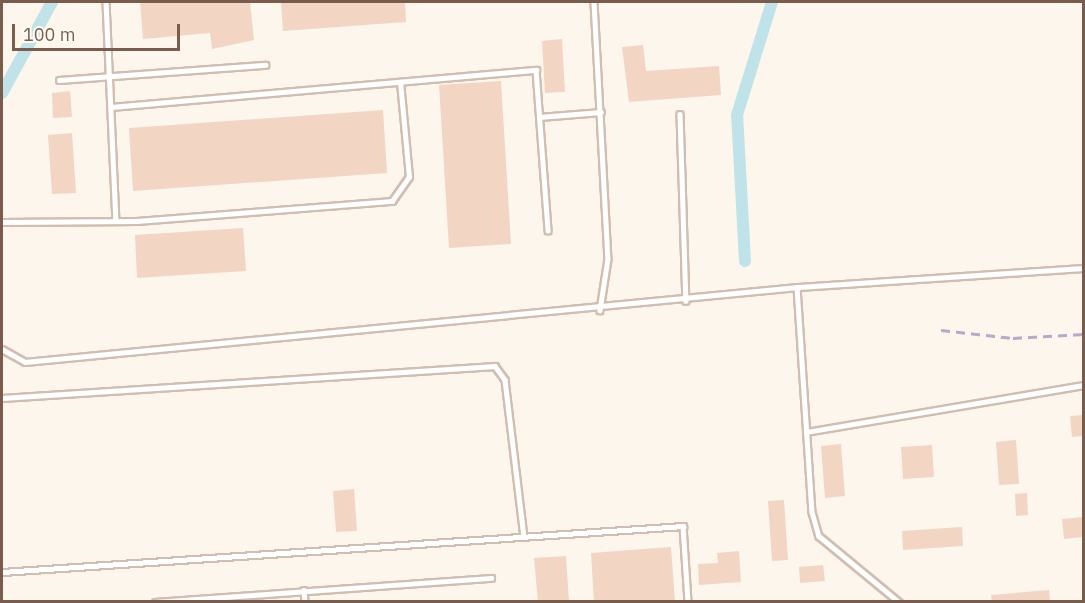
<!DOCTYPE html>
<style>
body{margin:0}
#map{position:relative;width:1085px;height:603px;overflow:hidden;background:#fdf6ec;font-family:"IBM Plex Sans",sans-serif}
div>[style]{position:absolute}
.canal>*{height:12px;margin:-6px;padding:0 6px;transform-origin:6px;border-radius:6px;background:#bfe3e8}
.building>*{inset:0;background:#f3d5c3}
.roads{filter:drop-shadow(2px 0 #d1beb0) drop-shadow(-2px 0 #d1beb0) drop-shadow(0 2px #d1beb0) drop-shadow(0 -2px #d1beb0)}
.lane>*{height:4.5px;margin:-2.25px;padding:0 2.25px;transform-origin:2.25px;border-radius:2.25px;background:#fff}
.rail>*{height:3px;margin-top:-1.5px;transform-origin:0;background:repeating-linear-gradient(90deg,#b9a8c9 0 9px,transparent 0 15px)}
span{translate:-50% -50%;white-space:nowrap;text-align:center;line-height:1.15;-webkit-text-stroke:4.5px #fffaf3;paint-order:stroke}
.frame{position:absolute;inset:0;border:3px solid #7a5c4d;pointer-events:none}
.scale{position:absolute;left:12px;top:24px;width:168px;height:27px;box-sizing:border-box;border:3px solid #7a5c4d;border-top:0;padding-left:8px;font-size:18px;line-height:21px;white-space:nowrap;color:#7a5c4d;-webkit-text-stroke:4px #fffaf3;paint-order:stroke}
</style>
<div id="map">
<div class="canal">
<div style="left:2px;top:93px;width:104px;rotate:-61.2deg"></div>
<div style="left:745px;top:261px;width:146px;rotate:-93.1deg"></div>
<div style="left:737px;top:115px;width:118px;rotate:-72.8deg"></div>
</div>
<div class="building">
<div style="clip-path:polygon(140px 2px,250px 2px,254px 40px,212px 49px,210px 33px,143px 39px)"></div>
<div style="clip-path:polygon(281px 2px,405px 2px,406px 22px,283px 31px)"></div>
<div style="clip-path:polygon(562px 39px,565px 92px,545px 93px,542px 41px)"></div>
<div style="clip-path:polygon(643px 45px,646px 71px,719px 66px,721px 95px,629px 102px,622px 47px)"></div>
<div style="clip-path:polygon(501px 81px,511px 244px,449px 248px,439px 85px)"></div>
<div style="clip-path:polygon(70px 91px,72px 117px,53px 118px,52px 93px)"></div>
<div style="clip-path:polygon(383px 110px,387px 173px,133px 191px,129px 128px)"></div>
<div style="clip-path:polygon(72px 133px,76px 193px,52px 194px,48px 135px)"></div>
<div style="clip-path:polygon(243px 228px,246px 271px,137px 278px,135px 235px)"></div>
<div style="clip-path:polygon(1083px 415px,1083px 436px,1072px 437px,1070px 416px)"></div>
<div style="clip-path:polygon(1016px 440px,1019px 484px,999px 485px,996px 442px)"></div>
<div style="clip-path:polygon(841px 444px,845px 496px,825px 498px,821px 446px)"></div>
<div style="clip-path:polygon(932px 445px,934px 477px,903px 479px,901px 447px)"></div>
<div style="clip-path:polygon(354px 489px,357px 531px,336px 532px,333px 491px)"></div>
<div style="clip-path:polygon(1027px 493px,1028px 515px,1016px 516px,1015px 494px)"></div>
<div style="clip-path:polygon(784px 500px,788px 560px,772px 561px,768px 501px)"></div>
<div style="clip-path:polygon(1083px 517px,1083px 537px,1064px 539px,1062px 519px)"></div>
<div style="clip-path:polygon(962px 527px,963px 546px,903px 550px,902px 531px)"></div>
<div style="clip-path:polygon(671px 547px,675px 602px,594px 602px,591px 553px)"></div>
<div style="clip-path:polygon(739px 551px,741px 582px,699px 585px,698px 564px,718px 563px,717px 553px)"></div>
<div style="clip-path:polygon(566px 556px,569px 602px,538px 602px,534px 558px)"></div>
<div style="clip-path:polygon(823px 565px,825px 581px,800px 583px,799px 567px)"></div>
<div style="clip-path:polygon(1049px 590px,1050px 602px,992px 602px,991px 595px)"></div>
</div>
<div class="roads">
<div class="lane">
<div style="left:106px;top:2px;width:219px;rotate:87.4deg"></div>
<div style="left:594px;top:2px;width:257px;rotate:86.9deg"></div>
<div style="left:608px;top:259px;width:52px;rotate:98.9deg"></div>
<div style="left:59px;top:80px;width:207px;rotate:-4.2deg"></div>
<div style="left:111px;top:107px;width:427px;rotate:-5deg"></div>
<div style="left:536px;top:70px;width:161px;rotate:85.7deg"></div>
<div style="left:680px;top:114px;width:187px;rotate:88.2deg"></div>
<div style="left:539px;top:117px;width:62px;rotate:-4.6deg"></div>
<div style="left:2px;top:222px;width:135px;rotate:-0.4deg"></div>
<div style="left:137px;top:221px;width:256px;rotate:-4.5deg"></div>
<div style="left:392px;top:201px;width:29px;rotate:-55deg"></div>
<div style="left:409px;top:177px;width:95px;rotate:-95.4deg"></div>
<div style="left:797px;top:287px;width:225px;rotate:86.2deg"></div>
<div style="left:812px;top:512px;width:25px;rotate:74deg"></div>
<div style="left:819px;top:536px;width:104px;rotate:39.5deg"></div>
<div style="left:2px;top:349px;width:26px;rotate:29deg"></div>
<div style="left:25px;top:362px;width:776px;rotate:-5.55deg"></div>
<div style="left:797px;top:287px;width:288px;rotate:-3.8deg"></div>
<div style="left:2px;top:398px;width:494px;rotate:-3.7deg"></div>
<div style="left:495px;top:366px;width:17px;rotate:54deg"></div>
<div style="left:505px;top:380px;width:158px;rotate:83.1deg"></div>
<div style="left:806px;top:432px;width:282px;rotate:-9.6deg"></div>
<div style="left:2px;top:572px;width:683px;rotate:-3.86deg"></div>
<div style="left:683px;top:526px;width:76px;rotate:86.2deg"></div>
<div style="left:304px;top:590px;width:12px;rotate:85deg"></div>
<div style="left:155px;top:602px;width:337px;rotate:-4.1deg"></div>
</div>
</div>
<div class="rail">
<div style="left:941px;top:330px;width:72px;rotate:6.3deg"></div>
<div style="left:1013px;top:338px;width:71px;rotate:-3.2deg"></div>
</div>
<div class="frame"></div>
<div class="scale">100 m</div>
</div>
